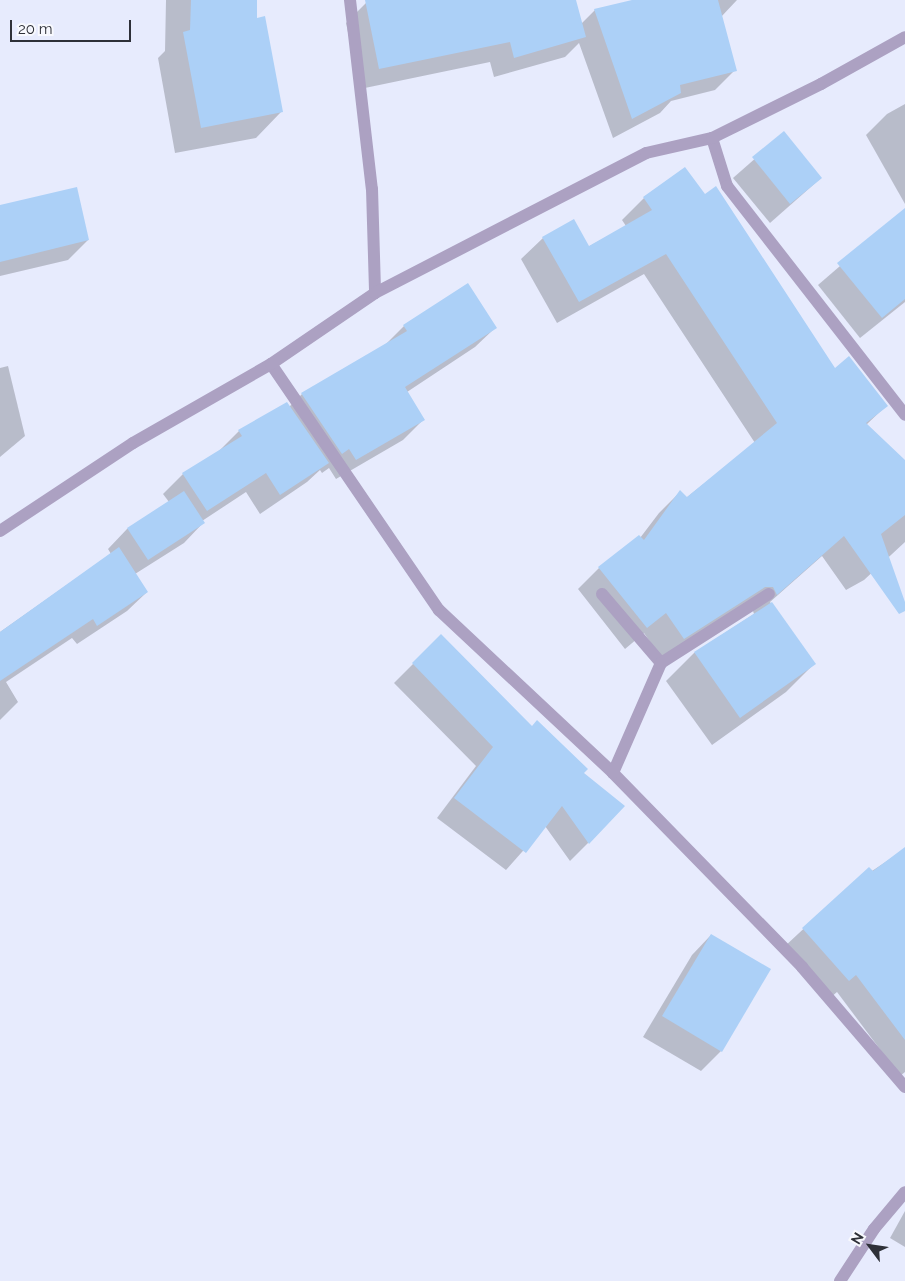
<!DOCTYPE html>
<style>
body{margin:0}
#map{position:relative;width:905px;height:1281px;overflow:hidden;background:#e7ebfd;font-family:Raleway,sans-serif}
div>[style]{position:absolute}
.shadow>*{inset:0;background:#0003}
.building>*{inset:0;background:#acd0f7}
.minor>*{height:12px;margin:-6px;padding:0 6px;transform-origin:6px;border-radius:6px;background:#aca1c2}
span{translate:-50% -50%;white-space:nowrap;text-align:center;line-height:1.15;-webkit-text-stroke:4px #f8f9fe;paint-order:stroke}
.north{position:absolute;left:845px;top:1221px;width:50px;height:50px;-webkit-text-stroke:4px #f8f9fe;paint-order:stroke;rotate:301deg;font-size:14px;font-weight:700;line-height:20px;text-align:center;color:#2e3038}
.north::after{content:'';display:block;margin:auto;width:18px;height:22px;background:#2e3038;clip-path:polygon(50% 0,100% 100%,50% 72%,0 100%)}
.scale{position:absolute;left:10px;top:20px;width:121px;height:22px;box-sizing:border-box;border:2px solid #2e3038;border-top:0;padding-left:6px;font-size:15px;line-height:18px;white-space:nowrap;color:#2e3038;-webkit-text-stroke:4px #f8f9fe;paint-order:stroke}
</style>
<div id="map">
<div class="shadow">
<div style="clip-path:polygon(166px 0,255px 0,256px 20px,281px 112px,256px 138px,175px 153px,158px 58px,165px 51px)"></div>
<div style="clip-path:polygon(381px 0,574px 0,581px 24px,595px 10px,638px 0,737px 0,721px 17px,735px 70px,715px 90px,671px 101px,660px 113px,613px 138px,579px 43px,565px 57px,494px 77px,490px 62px,360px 89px,346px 23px,366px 3px)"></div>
<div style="clip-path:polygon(905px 104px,905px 204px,866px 135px,887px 114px)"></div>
<div style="clip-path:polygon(784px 133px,821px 178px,770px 223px,733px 178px)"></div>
<div style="clip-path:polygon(685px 169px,834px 370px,886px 406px,866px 425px,905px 461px,905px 542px,864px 580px,846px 590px,822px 556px,770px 602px,814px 664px,786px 692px,712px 745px,666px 681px,694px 653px,754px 614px,752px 608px,662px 659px,644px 633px,625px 649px,578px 589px,599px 568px,640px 538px,659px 513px,680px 492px,686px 498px,755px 443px,644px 274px,557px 323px,521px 259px,543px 238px,588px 247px,626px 226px,622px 220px,644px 198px)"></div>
<div style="clip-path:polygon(0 206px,88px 240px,68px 260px,0 276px)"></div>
<div style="clip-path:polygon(905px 210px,905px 302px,860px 338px,818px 285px)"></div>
<div style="clip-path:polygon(404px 326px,495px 328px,475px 347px,407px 392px,423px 420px,403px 440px,336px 479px,329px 468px,322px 473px,320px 470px,307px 482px,260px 514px,246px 492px,202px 521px,203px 523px,184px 543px,135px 574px,147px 592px,127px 611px,77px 644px,72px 638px,6px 682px,18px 702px,0 720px,0 632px,111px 554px,108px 549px,127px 529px,169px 502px,163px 494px,183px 474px,218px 452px,239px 431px,289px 407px,302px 394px,385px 345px)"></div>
<div style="clip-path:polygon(8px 366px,25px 436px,0 457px,0 368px)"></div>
<div style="clip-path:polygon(441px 636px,531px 727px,582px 773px,588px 843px,570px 861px,545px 826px,506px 870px,437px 818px,476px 766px,394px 683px)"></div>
<div style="clip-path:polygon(905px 849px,905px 1072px,900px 1076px,837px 992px,830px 998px,784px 947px,869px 868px,872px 871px)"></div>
<div style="clip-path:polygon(711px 935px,721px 1051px,701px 1071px,643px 1037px,692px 955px)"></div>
<div style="clip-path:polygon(905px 1211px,905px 1247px,890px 1238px)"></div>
</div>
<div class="building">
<div style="clip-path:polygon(191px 0,257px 0,257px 18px,265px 16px,283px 112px,201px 128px,183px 32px,190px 30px)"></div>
<div style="clip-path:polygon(365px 0,576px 0,586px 37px,514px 58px,510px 42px,379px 69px)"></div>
<div style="clip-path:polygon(632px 0,718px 0,737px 71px,680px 85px,681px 93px,632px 119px,594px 9px)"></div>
<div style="clip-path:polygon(784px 131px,822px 178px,790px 204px,752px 157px)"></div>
<div style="clip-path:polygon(685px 167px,705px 194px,716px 186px,835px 368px,849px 356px,888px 406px,866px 423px,905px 460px,905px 515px,881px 534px,905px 602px,905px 611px,899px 614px,844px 536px,777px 595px,773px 587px,765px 587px,684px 639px,666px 613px,647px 628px,598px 567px,639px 535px,644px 540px,680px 490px,687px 497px,777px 423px,666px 254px,579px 302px,542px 237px,574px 219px,589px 246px,652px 210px,643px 197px)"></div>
<div style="clip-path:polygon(77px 187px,89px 240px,0 262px,0 205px)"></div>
<div style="clip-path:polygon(905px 208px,905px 299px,882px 318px,837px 263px)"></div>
<div style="clip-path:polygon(468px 283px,497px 328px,405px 387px,425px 420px,356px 460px,349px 449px,342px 454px,301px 393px,407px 331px,403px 325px)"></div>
<div style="clip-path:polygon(287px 402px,329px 463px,280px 495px,266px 473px,207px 511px,182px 473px,242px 436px,238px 430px)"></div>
<div style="clip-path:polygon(184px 491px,205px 523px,148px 560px,127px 528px)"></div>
<div style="clip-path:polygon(119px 547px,148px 592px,97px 626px,93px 619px,0 681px,0 632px)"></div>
<div style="clip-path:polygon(772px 602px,816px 664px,740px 718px,694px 652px)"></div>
<div style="clip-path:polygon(441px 634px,532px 726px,537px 720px,588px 769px,584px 773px,625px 806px,589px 844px,562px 806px,526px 853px,454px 798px,493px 747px,412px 663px)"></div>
<div style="clip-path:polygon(905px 847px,905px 1040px,856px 975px,849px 981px,802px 928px,869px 867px,873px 871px)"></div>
<div style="clip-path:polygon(711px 934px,771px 969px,722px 1052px,662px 1016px)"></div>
</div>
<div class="minor">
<div style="left:350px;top:0;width:190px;rotate:83.4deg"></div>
<div style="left:372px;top:189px;width:104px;rotate:88.3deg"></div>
<div style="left:712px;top:138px;width:50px;rotate:72.6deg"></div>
<div style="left:727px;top:186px;width:290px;rotate:52.1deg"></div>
<div style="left:271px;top:364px;width:298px;rotate:55.7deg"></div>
<div style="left:439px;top:610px;width:238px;rotate:43.1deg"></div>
<div style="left:613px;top:773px;width:271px;rotate:45.7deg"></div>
<div style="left:802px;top:967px;width:158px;rotate:49.4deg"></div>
<div style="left:0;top:531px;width:159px;rotate:-33.5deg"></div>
<div style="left:133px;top:443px;width:159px;rotate:-29.8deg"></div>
<div style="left:271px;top:364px;width:126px;rotate:-34.3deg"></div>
<div style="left:375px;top:293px;width:305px;rotate:-27.3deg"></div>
<div style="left:646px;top:153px;width:68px;rotate:-12.8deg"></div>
<div style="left:712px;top:138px;width:122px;rotate:-26.4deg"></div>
<div style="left:821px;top:84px;width:96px;rotate:-29.2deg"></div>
<div style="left:602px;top:594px;width:91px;rotate:49.5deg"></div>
<div style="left:661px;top:663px;width:120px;rotate:113.6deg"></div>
<div style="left:661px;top:663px;width:128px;rotate:-32.6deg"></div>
<div style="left:840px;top:1281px;width:62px;rotate:-56.8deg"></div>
<div style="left:874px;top:1229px;width:48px;rotate:-50deg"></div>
</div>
<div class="north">N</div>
<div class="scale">20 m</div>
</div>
